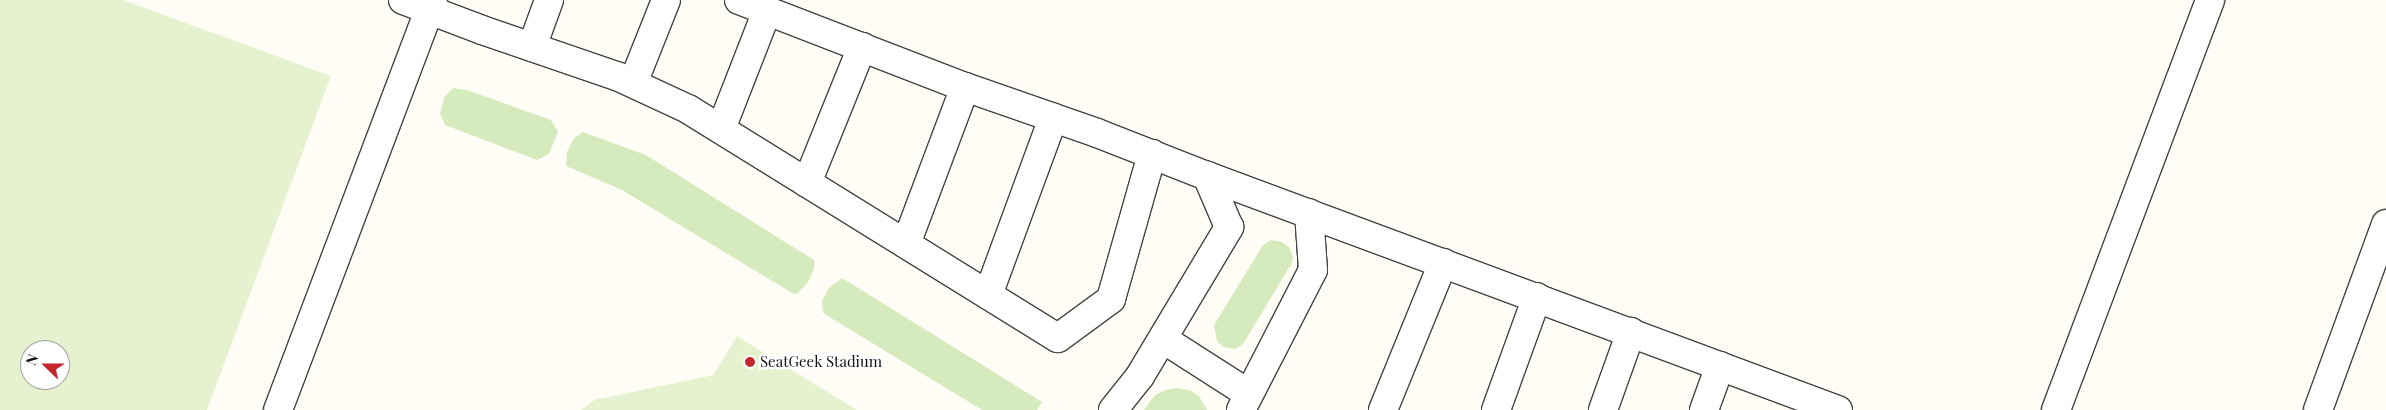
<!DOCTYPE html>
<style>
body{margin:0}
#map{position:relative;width:2386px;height:410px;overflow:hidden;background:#fffdf5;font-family:"Playfair Display",serif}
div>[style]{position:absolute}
.green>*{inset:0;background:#d5ebbd}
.pitch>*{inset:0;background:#e6f2cf}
.roads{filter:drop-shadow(1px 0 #444) drop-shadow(-1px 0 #444) drop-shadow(0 1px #444) drop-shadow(0 -1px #444)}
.minor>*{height:28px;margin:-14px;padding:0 14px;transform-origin:14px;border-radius:14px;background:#fff}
.dots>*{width:14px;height:14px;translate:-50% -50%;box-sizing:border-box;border:2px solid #fff;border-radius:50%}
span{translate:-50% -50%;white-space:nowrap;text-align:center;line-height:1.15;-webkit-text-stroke:5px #fff;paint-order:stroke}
.poi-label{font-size:15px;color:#111}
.left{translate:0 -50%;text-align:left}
.north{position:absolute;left:20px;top:340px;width:50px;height:50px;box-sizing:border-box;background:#fff;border:1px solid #a0a0a0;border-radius:50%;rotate:292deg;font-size:14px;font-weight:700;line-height:20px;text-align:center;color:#111}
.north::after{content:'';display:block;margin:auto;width:18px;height:22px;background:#c4262e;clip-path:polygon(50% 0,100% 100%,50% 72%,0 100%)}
</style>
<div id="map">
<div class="green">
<div style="clip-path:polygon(453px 88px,467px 90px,551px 120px,558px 132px,549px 154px,537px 160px,445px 125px,440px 114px,444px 98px)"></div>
<div style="clip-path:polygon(583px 132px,646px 155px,814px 260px,814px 269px,808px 282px,797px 294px,792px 293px,622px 190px,566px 166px,567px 152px,574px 138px)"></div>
<div style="clip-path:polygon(1271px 240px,1282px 242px,1289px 247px,1293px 257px,1292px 263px,1243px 344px,1235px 349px,1224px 347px,1217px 342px,1214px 325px,1263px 245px)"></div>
<div style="clip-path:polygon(842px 278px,1042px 402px,1037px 410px,982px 410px,823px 313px,822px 301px,829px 288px)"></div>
<div style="clip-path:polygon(1177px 388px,1189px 390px,1199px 396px,1207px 410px,1144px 410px,1155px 395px,1166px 390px)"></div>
</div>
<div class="pitch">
<div style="clip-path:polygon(evenodd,0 0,123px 0,331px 76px,207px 410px,0 410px,0 0,30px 350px,60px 350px,60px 380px,30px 380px,30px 350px)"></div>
<div style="clip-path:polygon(737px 336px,857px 410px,581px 410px,594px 400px,713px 375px)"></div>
</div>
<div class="roads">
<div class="minor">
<div style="left:403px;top:0;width:85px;rotate:20.8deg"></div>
<div style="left:482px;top:30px;width:145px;rotate:18.9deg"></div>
<div style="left:619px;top:77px;width:76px;rotate:24.9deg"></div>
<div style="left:688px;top:109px;width:435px;rotate:31.8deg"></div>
<div style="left:1058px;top:338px;width:66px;rotate:-36.3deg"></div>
<div style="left:1111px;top:299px;width:151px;rotate:-74.2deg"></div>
<div style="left:739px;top:0;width:242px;rotate:21.1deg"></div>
<div style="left:965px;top:87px;width:140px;rotate:19.2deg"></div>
<div style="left:1097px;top:133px;width:118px;rotate:21.4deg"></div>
<div style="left:1207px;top:176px;width:673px;rotate:20.35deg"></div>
<div style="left:532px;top:47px;width:50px;rotate:-70.1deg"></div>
<div style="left:633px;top:83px;width:89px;rotate:-68.3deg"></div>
<div style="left:721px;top:129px;width:127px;rotate:-68.7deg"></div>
<div style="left:807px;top:183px;width:147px;rotate:-68deg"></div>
<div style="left:906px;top:244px;width:168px;rotate:-69.4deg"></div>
<div style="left:988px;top:295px;width:189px;rotate:-69.8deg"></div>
<div style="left:1163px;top:339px;width:102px;rotate:32.6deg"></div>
<div style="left:278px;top:410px;width:438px;rotate:-69.3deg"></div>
<div style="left:1113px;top:410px;width:43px;rotate:-51.5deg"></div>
<div style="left:1140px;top:376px;width:174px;rotate:-59.1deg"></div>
<div style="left:1229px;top:227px;width:56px;rotate:-113.3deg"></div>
<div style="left:1241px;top:410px;width:157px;rotate:-62.8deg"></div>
<div style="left:1313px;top:270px;width:57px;rotate:-94deg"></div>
<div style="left:1383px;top:410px;width:159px;rotate:-67.8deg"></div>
<div style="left:1496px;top:410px;width:120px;rotate:-70.1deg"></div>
<div style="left:1603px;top:410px;width:83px;rotate:-70.3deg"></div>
<div style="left:1704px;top:410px;width:47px;rotate:-70deg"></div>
<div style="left:2056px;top:410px;width:438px;rotate:-69.4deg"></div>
<div style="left:2318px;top:410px;width:198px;rotate:-69.9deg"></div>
</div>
</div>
<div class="dots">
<div style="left:750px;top:362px;background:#c4262e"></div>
</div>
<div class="poi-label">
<span class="left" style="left:760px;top:362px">SeatGeek Stadium</span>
</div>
<div class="north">N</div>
</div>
